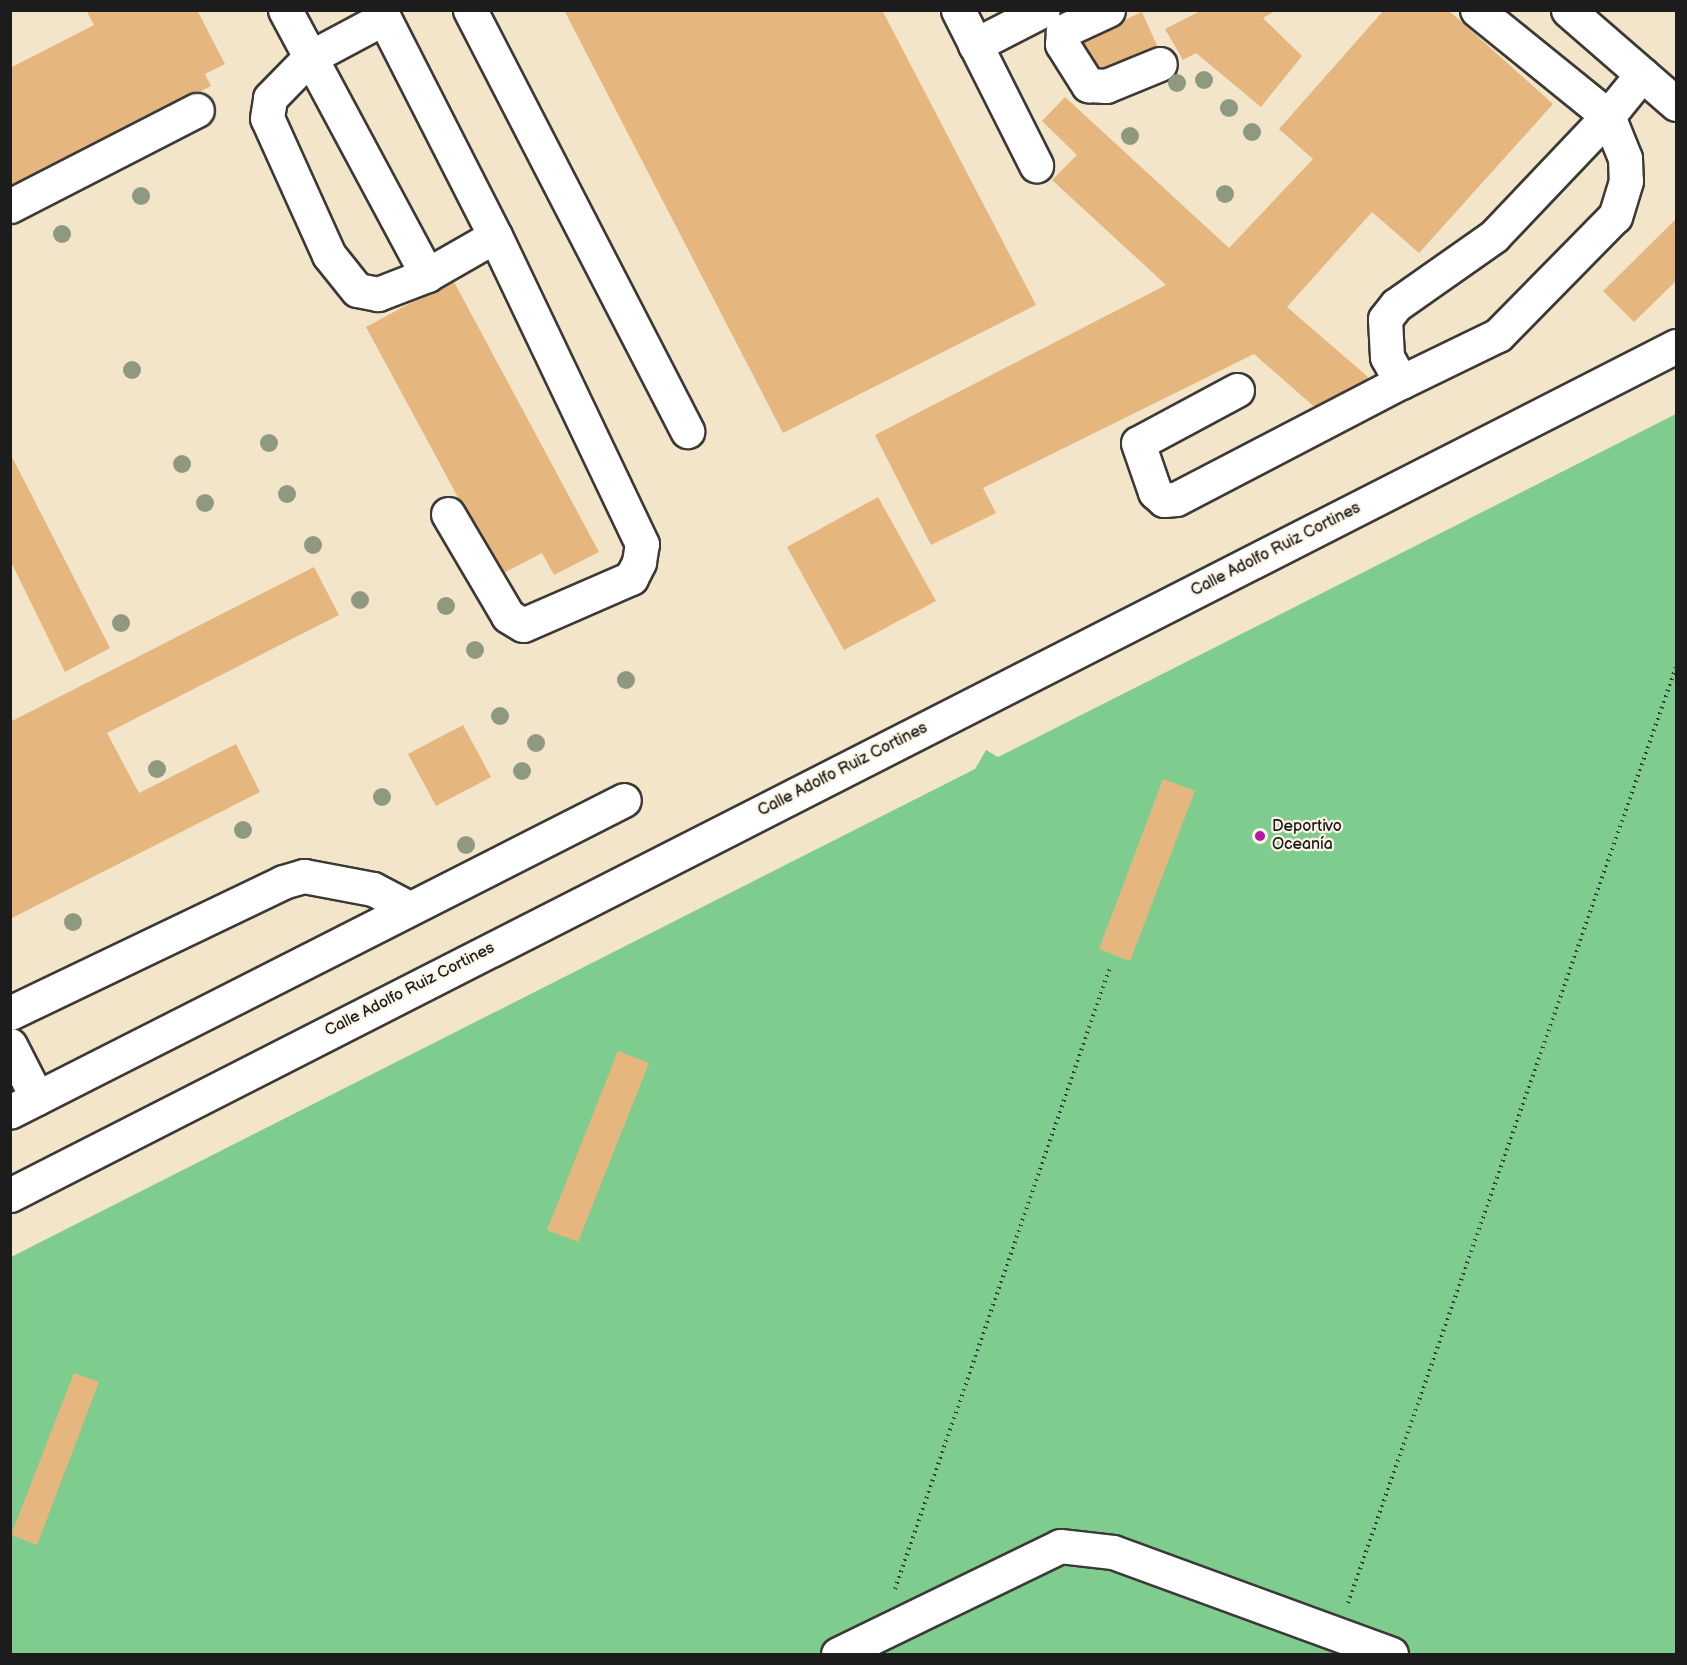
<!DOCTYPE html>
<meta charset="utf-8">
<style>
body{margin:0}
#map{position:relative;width:1687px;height:1665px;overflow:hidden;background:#f3e5c9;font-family:"Balsamiq Sans",sans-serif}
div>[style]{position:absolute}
.green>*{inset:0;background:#7ecd8e}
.building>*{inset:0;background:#e6b67f}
.path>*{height:4px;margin-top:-2px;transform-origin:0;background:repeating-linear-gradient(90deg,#3c3a36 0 1.5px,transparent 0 6px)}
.roads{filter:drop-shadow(2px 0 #3c3a36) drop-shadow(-2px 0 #3c3a36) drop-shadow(0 2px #3c3a36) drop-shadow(0 -2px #3c3a36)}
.minor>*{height:33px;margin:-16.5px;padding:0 16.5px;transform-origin:16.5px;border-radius:16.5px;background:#fff}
.trees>*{width:18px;height:18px;margin:-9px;border-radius:50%;background:#8f9980}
.dots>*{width:16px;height:16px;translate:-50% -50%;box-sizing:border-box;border:3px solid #fcf5e5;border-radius:50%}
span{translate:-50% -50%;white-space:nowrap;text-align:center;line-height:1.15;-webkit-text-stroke:4.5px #fcf5e5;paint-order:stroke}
.street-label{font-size:16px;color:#1c1c1c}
.poi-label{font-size:16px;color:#1c1c1c}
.left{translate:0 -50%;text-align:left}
.frame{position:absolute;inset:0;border:12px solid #1c1c1c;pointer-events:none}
</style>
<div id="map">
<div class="green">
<div style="clip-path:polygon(1676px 414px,1676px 1654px,11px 1654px,11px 1257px,975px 769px,986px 750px,998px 757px)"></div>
</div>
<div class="building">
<div style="clip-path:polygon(86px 10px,197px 10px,225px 64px,205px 74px,211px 86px,10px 189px,10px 68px,94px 25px)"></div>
<div style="clip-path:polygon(564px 10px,882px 10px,1036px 305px,783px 433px)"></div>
<div style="clip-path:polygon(1202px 10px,1277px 10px,1263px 18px,1302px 56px,1261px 107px,1196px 53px,1183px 60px,1165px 29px)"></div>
<div style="clip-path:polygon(1384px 10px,1448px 10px,1553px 104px,1419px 253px,1372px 212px,1287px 307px,1368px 377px,1327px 418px,1254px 354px,983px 488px,996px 513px,931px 545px,875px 435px,1166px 285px,1052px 180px,1077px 155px,1042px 121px,1065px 97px,1229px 248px,1313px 159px,1279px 129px)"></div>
<div style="clip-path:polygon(1142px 12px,1159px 50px,1093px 80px,1076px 42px)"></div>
<div style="clip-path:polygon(1676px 219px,1676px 281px,1634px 322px,1603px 291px)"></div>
<div style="clip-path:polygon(453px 280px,599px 552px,554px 575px,542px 553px,500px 575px,366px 327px)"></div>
<div style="clip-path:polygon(10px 453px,110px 648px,65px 672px,10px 560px)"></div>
<div style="clip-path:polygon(878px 497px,936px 601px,844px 650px,787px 547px)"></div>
<div style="clip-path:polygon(314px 567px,339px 615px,107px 733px,139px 793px,236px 744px,260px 792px,10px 919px,10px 722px)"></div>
<div style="clip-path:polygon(463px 725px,491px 777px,436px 806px,408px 754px)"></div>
<div style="clip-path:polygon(1163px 779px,1195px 791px,1130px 961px,1099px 949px)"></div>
<div style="clip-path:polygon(618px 1051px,649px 1063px,578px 1242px,547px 1230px)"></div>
<div style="clip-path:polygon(74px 1373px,99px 1382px,37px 1545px,11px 1535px)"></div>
</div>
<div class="path">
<div style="left:895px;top:1589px;width:658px;rotate:-70.93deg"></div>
<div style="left:1348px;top:1603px;width:992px;rotate:-70.69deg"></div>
</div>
<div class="roads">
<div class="minor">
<div style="left:285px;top:10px;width:301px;rotate:61.8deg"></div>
<div style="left:380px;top:10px;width:9px;rotate:63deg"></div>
<div style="left:384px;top:18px;width:245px;rotate:63deg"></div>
<div style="left:495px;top:236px;width:78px;rotate:150.2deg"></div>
<div style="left:427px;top:275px;width:53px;rotate:158.8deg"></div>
<div style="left:378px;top:294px;width:21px;rotate:-169deg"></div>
<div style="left:357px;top:290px;width:45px;rotate:-128.7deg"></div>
<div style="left:329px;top:255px;width:150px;rotate:-114.3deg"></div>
<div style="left:267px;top:118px;width:20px;rotate:-81deg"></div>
<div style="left:270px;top:98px;width:56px;rotate:-45.7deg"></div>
<div style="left:309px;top:58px;width:85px;rotate:-28.1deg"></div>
<div style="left:470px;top:10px;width:474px;rotate:62.7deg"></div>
<div style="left:958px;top:10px;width:174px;rotate:63.3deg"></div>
<div style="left:1108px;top:10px;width:50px;rotate:155deg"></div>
<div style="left:1063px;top:31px;width:13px;rotate:94deg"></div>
<div style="left:1062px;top:44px;width:49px;rotate:57.6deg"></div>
<div style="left:1088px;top:85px;width:18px;rotate:3deg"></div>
<div style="left:1106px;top:86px;width:58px;rotate:-22.2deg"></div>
<div style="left:1477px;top:10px;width:169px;rotate:39deg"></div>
<div style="left:1608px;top:116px;width:45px;rotate:68deg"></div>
<div style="left:1625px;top:158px;width:23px;rotate:88deg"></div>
<div style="left:1626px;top:181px;width:37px;rotate:107deg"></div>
<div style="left:1615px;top:216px;width:167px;rotate:134.5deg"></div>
<div style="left:1498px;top:335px;width:108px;rotate:154.1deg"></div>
<div style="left:1401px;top:382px;width:29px;rotate:-119deg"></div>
<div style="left:1387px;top:357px;width:38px;rotate:-93deg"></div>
<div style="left:1385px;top:319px;width:18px;rotate:-52deg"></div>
<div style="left:1396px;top:305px;width:120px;rotate:-35.1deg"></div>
<div style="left:1494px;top:236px;width:166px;rotate:-46.5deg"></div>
<div style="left:1608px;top:116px;width:54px;rotate:-51deg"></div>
<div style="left:1568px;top:10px;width:143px;rotate:41deg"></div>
<div style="left:975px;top:45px;width:76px;rotate:-27.2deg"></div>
<div style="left:10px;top:206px;width:210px;rotate:-27.2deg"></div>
<div style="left:1237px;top:390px;width:112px;rotate:151.8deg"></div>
<div style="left:1138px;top:443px;width:52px;rotate:70.9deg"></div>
<div style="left:1155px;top:492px;width:12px;rotate:42deg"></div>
<div style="left:1164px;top:500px;width:12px;rotate:-5deg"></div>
<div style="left:1176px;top:499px;width:254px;rotate:-27.5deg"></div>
<div style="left:448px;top:514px;width:118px;rotate:59.5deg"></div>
<div style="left:508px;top:616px;width:17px;rotate:31deg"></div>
<div style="left:523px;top:625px;width:118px;rotate:-23.5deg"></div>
<div style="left:631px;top:578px;width:18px;rotate:-63deg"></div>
<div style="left:639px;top:562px;width:18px;rotate:-81deg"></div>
<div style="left:642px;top:544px;width:341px;rotate:-115.5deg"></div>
<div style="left:10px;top:1013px;width:303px;rotate:-25.6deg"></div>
<div style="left:283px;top:882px;width:22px;rotate:-16deg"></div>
<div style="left:304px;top:876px;width:70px;rotate:10.7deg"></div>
<div style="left:373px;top:889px;width:41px;rotate:27.8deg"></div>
<div style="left:10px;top:1045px;width:59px;rotate:63deg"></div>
<div style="left:37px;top:1098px;width:30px;rotate:153deg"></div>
<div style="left:37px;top:1098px;width:658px;rotate:-26.92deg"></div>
<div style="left:10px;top:1195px;width:1870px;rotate:-27deg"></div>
<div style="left:838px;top:1654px;width:247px;rotate:-25.9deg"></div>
<div style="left:1060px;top:1546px;width:53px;rotate:6.5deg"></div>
<div style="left:1113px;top:1552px;width:296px;rotate:20.1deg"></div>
</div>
</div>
<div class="trees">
<div style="left:1204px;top:80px"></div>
<div style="left:1177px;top:83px"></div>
<div style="left:1229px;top:108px"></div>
<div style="left:1252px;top:132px"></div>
<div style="left:1130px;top:136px"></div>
<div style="left:1225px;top:194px"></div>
<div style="left:141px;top:196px"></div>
<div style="left:62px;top:234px"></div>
<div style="left:132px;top:370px"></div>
<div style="left:269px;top:443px"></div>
<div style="left:182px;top:464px"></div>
<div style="left:287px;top:494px"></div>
<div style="left:205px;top:503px"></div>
<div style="left:313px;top:545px"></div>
<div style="left:360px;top:600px"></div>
<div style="left:446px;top:606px"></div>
<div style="left:121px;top:623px"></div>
<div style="left:475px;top:650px"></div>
<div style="left:626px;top:680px"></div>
<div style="left:500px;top:716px"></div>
<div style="left:536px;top:743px"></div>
<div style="left:157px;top:769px"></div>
<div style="left:522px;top:771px"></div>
<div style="left:382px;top:797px"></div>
<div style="left:243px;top:830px"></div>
<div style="left:466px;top:845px"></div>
<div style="left:73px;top:922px"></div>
</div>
<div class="dots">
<div style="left:1260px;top:836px;background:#b5179e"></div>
</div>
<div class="street-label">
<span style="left:1276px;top:550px;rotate:-27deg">Calle Adolfo Ruiz Cortines</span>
<span style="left:843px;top:770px;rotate:-27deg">Calle Adolfo Ruiz Cortines</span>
<span style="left:410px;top:990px;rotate:-27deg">Calle Adolfo Ruiz Cortines</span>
</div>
<div class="poi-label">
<span class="left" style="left:1272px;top:836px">Deportivo<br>Oceanía</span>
</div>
<div class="frame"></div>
</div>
